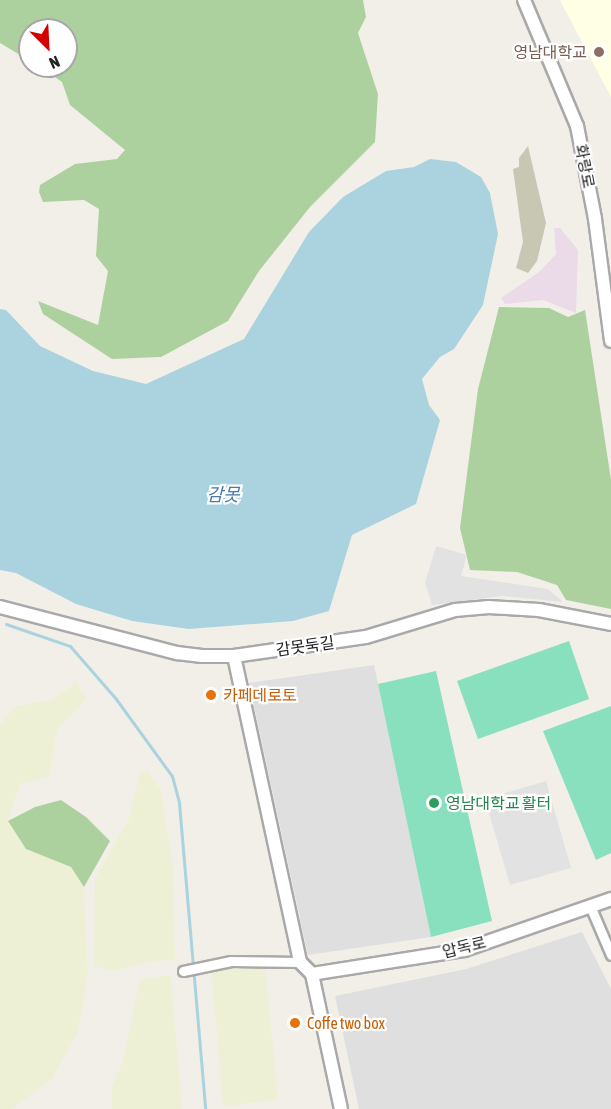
<!DOCTYPE html>
<meta charset="utf-8">
<style>
body{margin:0}
#map{position:relative;width:611px;height:1109px;overflow:hidden;background:#f2efe9;font-family:"Asap Condensed","Noto Sans KR",sans-serif}
div>[style]{position:absolute}
.residential>*{inset:0;background:#e0dfdf}
.industrial>*{inset:0;background:#ebdbe8}
.education>*{inset:0;background:#ffffe5}
.construction>*{inset:0;background:#c7c7b4}
.farmland>*{inset:0;background:#eef0d5}
.forest>*{inset:0;background:#add19e}
.pitch>*{inset:0;background:#88e0be}
.parking>*{inset:0;background:#e2e2e2}
.water>*{inset:0;background:#aad3df}
.stream>*{height:3px;margin:-1.5px;padding:0 1.5px;transform-origin:1.5px;border-radius:1.5px;background:#aad3df}
.roads{filter:drop-shadow(2px 0 #a9a9a9) drop-shadow(-2px 0 #a9a9a9) drop-shadow(0 2px #a9a9a9) drop-shadow(0 -2px #a9a9a9)}
.minor>*{height:9px;margin:-4.5px;padding:0 4.5px;transform-origin:4.5px;border-radius:4.5px;background:#fff}
.tertiary>*{height:12px;margin:-6px;padding:0 6px;transform-origin:6px;border-radius:6px;background:#fff}
.dots>*{width:16px;height:16px;translate:-50% -50%;box-sizing:border-box;border:3px solid #fff;border-radius:50%}
span{translate:-50% -50%;white-space:nowrap;text-align:center;line-height:1.15;-webkit-text-stroke:4.5px #fff;paint-order:stroke}
.education-label{font-size:16px;color:#785e54}
.right{translate:-100% -50%;text-align:right}
.street-label{font-size:16px;color:#222}
.food-label{font-size:16px;color:#c56008}
.left{translate:0 -50%;text-align:left}
.leisure-label{font-size:16px;color:#27864d}
.water-label{font-size:18px;color:#4a7aab;font-style:italic}
.north{position:absolute;left:18px;top:18px;width:60px;height:60px;box-sizing:border-box;background:#fff;border:2px solid #a7a7a7;border-radius:50%;rotate:156deg;font-size:16px;font-weight:700;line-height:24px;text-align:center;color:#222}
.north::after{content:'';display:block;margin:auto;width:21px;height:27px;background:#d40000;clip-path:polygon(50% 0,100% 100%,50% 72%,0 100%)}
</style>
<div id="map">
<div class="residential">
<div style="clip-path:polygon(374px 665px,431px 937px,308px 955px,249px 683px)"></div>
<div style="clip-path:polygon(582px 932px,611px 989px,611px 1109px,359px 1109px,335px 996px,466px 969px)"></div>
</div>
<div class="industrial">
<div style="clip-path:polygon(554px 228px,560px 228px,578px 250px,576px 313px,543px 300px,505px 304px,501px 298px,539px 272px,556px 254px)"></div>
</div>
<div class="education">
<div style="clip-path:polygon(560px 0,611px 0,611px 97px,564px 8px)"></div>
</div>
<div class="construction">
<div style="clip-path:polygon(528px 146px,546px 223px,537px 261px,528px 273px,516px 268px,523px 242px,513px 169px,519px 167px,519px 158px)"></div>
</div>
<div class="farmland">
<div style="clip-path:polygon(76px 682px,87px 699px,57px 730px,49px 776px,20px 784px,8px 821px,26px 849px,71px 867px,84px 887px,88px 976px,77px 1034px,52px 1079px,12px 1109px,0 1109px,0 724px,16px 706px,52px 700px)"></div>
<div style="clip-path:polygon(149px 772px,160px 789px,173px 867px,175px 960px,153px 961px,114px 971px,94px 966px,95px 878px,129px 819px,140px 773px)"></div>
<div style="clip-path:polygon(265px 966px,278px 1099px,223px 1107px,211px 968px)"></div>
<div style="clip-path:polygon(171px 975px,182px 1109px,112px 1109px,112px 1087px,123px 1061px,140px 979px)"></div>
</div>
<div class="forest">
<div style="clip-path:polygon(0 0,363px 0,366px 17px,358px 33px,378px 94px,375px 142px,310px 207px,259px 271px,228px 321px,161px 357px,112px 359px,43px 314px,38px 301px,98px 325px,108px 271px,96px 256px,99px 209px,84px 200px,43px 202px,39px 192px,40px 185px,75px 164px,117px 159px,125px 150px,70px 105px,62px 82px,39px 66px,66px 66px,66px 30px,30px 30px,30px 61px,0 43px)"></div>
<div style="clip-path:polygon(499px 307px,549px 308px,568px 317px,585px 310px,611px 480px,611px 609px,566px 600px,557px 585px,517px 572px,470px 570px,460px 528px,478px 389px)"></div>
<div style="clip-path:polygon(61px 800px,86px 817px,110px 841px,84px 887px,71px 867px,26px 849px,8px 821px,35px 807px)"></div>
</div>
<div class="pitch">
<div style="clip-path:polygon(569px 641px,589px 699px,478px 739px,457px 681px)"></div>
<div style="clip-path:polygon(436px 671px,492px 921px,431px 937px,378px 684px)"></div>
<div style="clip-path:polygon(611px 706px,611px 853px,596px 860px,543px 731px)"></div>
</div>
<div class="parking">
<div style="clip-path:polygon(436px 546px,467px 555px,461px 576px,548px 589px,563px 602px,502px 596px,432px 605px,425px 583px)"></div>
<div style="clip-path:polygon(546px 781px,571px 868px,510px 885px,485px 799px)"></div>
</div>
<div class="water">
<div style="clip-path:polygon(430px 159px,456px 162px,481px 177px,490px 193px,498px 234px,483px 305px,454px 349px,440px 357px,422px 379px,429px 405px,440px 420px,416px 504px,352px 535px,329px 611px,293px 621px,189px 629px,132px 621px,76px 604px,16px 573px,0 570px,0 309px,6px 310px,40px 346px,93px 371px,146px 384px,244px 339px,309px 232px,343px 197px,386px 171px,414px 167px)"></div>
</div>
<div class="stream">
<div style="left:6px;top:624px;width:68px;rotate:19deg"></div>
<div style="left:70px;top:646px;width:70px;rotate:49deg"></div>
<div style="left:116px;top:699px;width:95px;rotate:54deg"></div>
<div style="left:172px;top:776px;width:28px;rotate:75deg"></div>
<div style="left:179px;top:803px;width:307px;rotate:85.1deg"></div>
</div>
<div class="roads">
<div class="minor">
<div style="left:591px;top:908px;width:51px;rotate:66.9deg"></div>
<div style="left:183px;top:971px;width:49px;rotate:-11.8deg"></div>
<div style="left:231px;top:961px;width:69px;rotate:0.8deg"></div>
</div>
<div class="tertiary">
<div style="left:524px;top:0;width:137px;rotate:67.2deg"></div>
<div style="left:577px;top:126px;width:95px;rotate:79deg"></div>
<div style="left:595px;top:219px;width:123px;rotate:82.5deg"></div>
<div style="left:0;top:607px;width:183px;rotate:14.6deg"></div>
<div style="left:177px;top:653px;width:25px;rotate:7deg"></div>
<div style="left:202px;top:656px;width:32px"></div>
<div style="left:234px;top:656px;width:133px;rotate:-8.2deg"></div>
<div style="left:366px;top:637px;width:93px;rotate:-16.9deg"></div>
<div style="left:455px;top:610px;width:34px;rotate:-5deg"></div>
<div style="left:489px;top:607px;width:50px;rotate:3.4deg"></div>
<div style="left:539px;top:610px;width:73px;rotate:11deg"></div>
<div style="left:234px;top:656px;width:313px;rotate:77.8deg"></div>
<div style="left:300px;top:962px;width:17px;rotate:45deg"></div>
<div style="left:312px;top:974px;width:154px;rotate:-9deg"></div>
<div style="left:464px;top:950px;width:156px;rotate:-19.1deg"></div>
<div style="left:312px;top:974px;width:138px;rotate:77.9deg"></div>
</div>
</div>
<div class="dots">
<div style="left:599px;top:52px;background:#8d6e63"></div>
<div style="left:211px;top:695px;background:#e8710a"></div>
<div style="left:434px;top:803px;background:#2e9e5b"></div>
<div style="left:295px;top:1023px;background:#e8710a"></div>
</div>
<div class="education-label">
<span class="right" style="left:587px;top:52px">영남대학교</span>
</div>
<div class="street-label">
<span style="left:585px;top:166px;rotate:79deg">화랑로</span>
<span style="left:305px;top:646px;rotate:-8deg">감못둑길</span>
<span style="left:464px;top:947px;rotate:-14deg">압독로</span>
</div>
<div class="food-label">
<span class="left" style="left:223px;top:695px">카페데로토</span>
<span class="left" style="left:307px;top:1023px">Coffe two box</span>
</div>
<div class="leisure-label">
<span class="left" style="left:446px;top:803px">영남대학교 활터</span>
</div>
<div class="water-label">
<span style="left:223px;top:495px">감못</span>
</div>
<div class="north">N</div>
</div>
